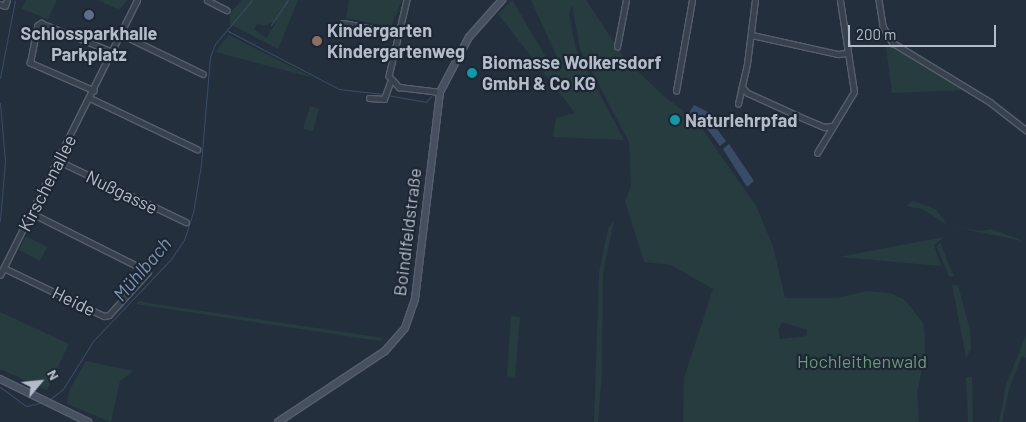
<!DOCTYPE html>
<meta charset="utf-8">
<style>
body{margin:0}
#map{position:relative;width:1026px;height:422px;overflow:hidden;background:#242f3e;font-family:Barlow,sans-serif}
div>[style]{position:absolute}
.green>*{inset:0;background:#263c3f}
.water>*{inset:0;background:#394c67}
.stream>*{height:1px;margin:-0.5px;padding:0 0.5px;transform-origin:0.5px;border-radius:0.5px;background:#394c67}
.roads{filter:drop-shadow(1px 0 #565f6c) drop-shadow(-1px 0 #565f6c) drop-shadow(0 1px #565f6c) drop-shadow(0 -1px #565f6c)}
.street>*{height:4.5px;margin:-2.25px;padding:0 2.25px;transform-origin:2.25px;border-radius:2.25px;background:#38414e}
.secondary>*{height:6px;margin:-3px;padding:0 3px;transform-origin:3px;border-radius:3px;background:#465061}
.dots>*{width:14px;height:14px;translate:-50% -50%;box-sizing:border-box;border:2px solid #1d2633;border-radius:50%}
span{translate:-50% -50%;white-space:nowrap;text-align:center;line-height:1.15;-webkit-text-stroke:4.5px #1d2633;paint-order:stroke}
.poi-label{font-size:18px;color:#b4bcc9;font-weight:700}
.left{translate:0 -50%;text-align:left}
.street-label{font-size:18px;color:#b4bcc9}
.park-label{font-size:18px;color:#6b9a76}
.water-label{font-size:19px;color:#7c92b1;font-style:italic}
.north{position:absolute;left:15px;top:357px;width:50px;height:50px;-webkit-text-stroke:4px #1d2633;paint-order:stroke;rotate:62deg;font-size:14px;font-weight:700;line-height:20px;text-align:center;color:#b4bcc9}
.north::after{content:'';display:block;margin:auto;width:18px;height:22px;background:#b4bcc9;clip-path:polygon(50% 0,100% 100%,50% 72%,0 100%)}
.scale{position:absolute;left:848px;top:25px;width:148px;height:22px;box-sizing:border-box;border:2px solid #b4bcc9;border-top:0;padding-left:6px;font-size:15px;line-height:18px;white-space:nowrap;color:#b4bcc9;-webkit-text-stroke:4px #1d2633;paint-order:stroke}
</style>
<div id="map">
<div class="green">
<div style="clip-path:polygon(26px 0,57px 0,48px 19px,22px 9px)"></div>
<div style="clip-path:polygon(98px 0,128px 0,119px 10px)"></div>
<div style="clip-path:polygon(evenodd,242px 0,298px 0,278px 49px,230px 24px,230px 13px,242px 0,277px 21px,266px 38px,254px 29px,257px 24px,264px 26px,277px 21px)"></div>
<div style="clip-path:polygon(349px 0,402px 0,391px 27px,346px 18px)"></div>
<div style="clip-path:polygon(evenodd,512px 0,549px 62px,557px 57px,531px 0,586px 0,625px 59px,666px 98px,697px 121px,756px 206px,773px 246px,785px 298px,837px 298px,867px 291px,890px 293px,905px 300px,923px 323px,925px 337px,925px 354px,917px 393px,919px 422px,683px 422px,684px 378px,713px 289px,671px 265px,644px 262px,625px 201px,631px 187px,629px 142px,580px 49px,572px 5px,569px 14px,576px 49px,624px 140px,553px 137px,556px 118px,575px 113px,498px 14px,512px 0,782px 322px,807px 330px,806px 336px,780px 339px,778px 330px,782px 322px)"></div>
<div style="clip-path:polygon(229px 35px,264px 53px,314px 78px,215px 52px)"></div>
<div style="clip-path:polygon(894px 46px,904px 54px,966px 90px,892px 93px,886px 47px)"></div>
<div style="clip-path:polygon(310px 106px,319px 109px,313px 131px,303px 129px)"></div>
<div style="clip-path:polygon(913px 201px,935px 209px,948px 225px,922px 209px,906px 206px)"></div>
<div style="clip-path:polygon(614px 220px,603px 274px,602px 373px,598px 422px,594px 422px,599px 273px,608px 229px)"></div>
<div style="clip-path:polygon(950px 226px,980px 231px,991px 229px,1026px 242px)"></div>
<div style="clip-path:polygon(26px 236px,47px 247px,40px 261px,19px 250px)"></div>
<div style="clip-path:polygon(944px 237px,934px 245px,941px 266px,839px 257px)"></div>
<div style="clip-path:polygon(940px 242px,946px 258px,954px 276px,949px 277px,937px 247px)"></div>
<div style="clip-path:polygon(952px 285px,958px 285px,970px 330px,971px 349px,966px 358px)"></div>
<div style="clip-path:polygon(139px 301px,148px 303px,384px 338px,380px 341px,142px 305px,136px 304px)"></div>
<div style="clip-path:polygon(0 312px,69px 344px,47px 390px,0 369px)"></div>
<div style="clip-path:polygon(511px 316px,520px 317px,515px 377px,507px 376px)"></div>
<div style="clip-path:polygon(1026px 335px,1026px 358px,1022px 356px,1010px 386px,1002px 422px,999px 422px,1006px 385px)"></div>
<div style="clip-path:polygon(86px 361px,134px 371px,120px 381px,111px 422px,67px 404px,69px 391px)"></div>
<div style="clip-path:polygon(966px 377px,972px 377px,973px 422px,968px 422px)"></div>
</div>
<div class="water">
<div style="clip-path:polygon(694px 105px,720px 118px,716px 128px,726px 141px,720px 146px,702px 122px,689px 113px)"></div>
<div style="clip-path:polygon(729px 144px,754px 181px,747px 187px,723px 149px)"></div>
</div>
<div class="stream">
<div style="left:271px;top:25px;width:30px;rotate:-56deg"></div>
<div style="left:228px;top:31px;width:125px;rotate:27.6deg"></div>
<div style="left:339px;top:89px;width:44px;rotate:6.5deg"></div>
<div style="left:0;top:78px;width:79px;rotate:-79.1deg"></div>
<div style="left:387px;top:95px;width:40px;rotate:10deg"></div>
<div style="left:426px;top:102px;width:9px;rotate:-49deg"></div>
<div style="left:0;top:103px;width:58px;rotate:85.1deg"></div>
<div style="left:5px;top:161px;width:60px;rotate:94.8deg"></div>
<div style="left:0;top:387px;width:32px;rotate:36deg"></div>
<div style="left:26px;top:406px;width:17px;rotate:-13deg"></div>
<div style="left:49px;top:400px;width:18px;rotate:-38deg"></div>
<div style="left:63px;top:389px;width:57px;rotate:-58deg"></div>
<div style="left:93px;top:341px;width:113px;rotate:-46.4deg"></div>
<div style="left:171px;top:259px;width:23px;rotate:-56deg"></div>
<div style="left:184px;top:240px;width:28px;rotate:-72deg"></div>
<div style="left:193px;top:213px;width:50px;rotate:-80.7deg"></div>
<div style="left:201px;top:164px;width:107px;rotate:-85.2deg"></div>
<div style="left:210px;top:57px;width:14px;rotate:-69deg"></div>
<div style="left:215px;top:44px;width:57px;rotate:-49.9deg"></div>
</div>
<div class="roads">
<div class="street">
<div style="left:207px;top:0;width:22px;rotate:27deg"></div>
<div style="left:407px;top:0;width:78px;rotate:103.3deg"></div>
<div style="left:389px;top:76px;width:15px;rotate:48deg"></div>
<div style="left:399px;top:87px;width:41px;rotate:7deg"></div>
<div style="left:879px;top:0;width:26px;rotate:81deg"></div>
<div style="left:883px;top:26px;width:20px;rotate:60deg"></div>
<div style="left:893px;top:43px;width:114px;rotate:31.3deg"></div>
<div style="left:990px;top:102px;width:46px;rotate:37.9deg"></div>
<div style="left:0;top:4px;width:5px;rotate:22deg"></div>
<div style="left:5px;top:6px;width:6px;rotate:-72deg"></div>
<div style="left:343px;top:23px;width:56px;rotate:11.3deg"></div>
<div style="left:121px;top:34px;width:91px;rotate:26deg"></div>
<div style="left:752px;top:35px;width:88px;rotate:12.5deg"></div>
<div style="left:838px;top:54px;width:9px;rotate:-6deg"></div>
<div style="left:617px;top:47px;width:48px;rotate:-79.2deg"></div>
<div style="left:742px;top:87px;width:8px;rotate:45deg"></div>
<div style="left:748px;top:93px;width:60px;rotate:24.4deg"></div>
<div style="left:803px;top:118px;width:23px;rotate:23deg"></div>
<div style="left:824px;top:127px;width:7px;rotate:-8deg"></div>
<div style="left:94px;top:91px;width:70px;rotate:-156.4deg"></div>
<div style="left:30px;top:63px;width:38px;rotate:-79deg"></div>
<div style="left:37px;top:26px;width:5px;rotate:-37deg"></div>
<div style="left:41px;top:23px;width:78px;rotate:21.9deg"></div>
<div style="left:676px;top:91px;width:92px;rotate:-80deg"></div>
<div style="left:90px;top:98px;width:119px;rotate:25.5deg"></div>
<div style="left:369px;top:98px;width:15px;rotate:4deg"></div>
<div style="left:384px;top:99px;width:20px;rotate:-70deg"></div>
<div style="left:738px;top:104px;width:41px;rotate:-77.3deg"></div>
<div style="left:747px;top:64px;width:64px;rotate:-82.9deg"></div>
<div style="left:817px;top:153px;width:71px;rotate:-58.8deg"></div>
<div style="left:854px;top:92px;width:93px;rotate:-98.7deg"></div>
<div style="left:59px;top:161px;width:141px;rotate:25.7deg"></div>
<div style="left:4px;top:268px;width:111px;rotate:25.6deg"></div>
<div style="left:104px;top:316px;width:5px;rotate:-11deg"></div>
<div style="left:109px;top:315px;width:58px;rotate:-47.8deg"></div>
<div style="left:148px;top:272px;width:130px;rotate:-153.4deg"></div>
<div style="left:0;top:275px;width:307px;rotate:-63.5deg"></div>
</div>
<div class="secondary">
<div style="left:0;top:379px;width:98px;rotate:26deg"></div>
<div style="left:278px;top:422px;width:128px;rotate:-33.6deg"></div>
<div style="left:385px;top:351px;width:30px;rotate:-49deg"></div>
<div style="left:405px;top:328px;width:31px;rotate:-71deg"></div>
<div style="left:415px;top:299px;width:209px;rotate:-83.1deg"></div>
<div style="left:440px;top:92px;width:62px;rotate:-62.2deg"></div>
<div style="left:469px;top:37px;width:50px;rotate:-48.3deg"></div>
</div>
</div>
<div class="dots">
<div style="left:89px;top:15px;background:#5c6f8a"></div>
<div style="left:317px;top:41px;background:#8d6e63"></div>
<div style="left:472px;top:73px;background:#0f9aa8"></div>
<div style="left:675px;top:120px;background:#0f9aa8"></div>
</div>
<div class="poi-label">
<span class="left" style="left:327px;top:41px">Kindergarten<br>Kindergartenweg</span>
<span style="left:89px;top:44px">Schlossparkhalle<br>Parkplatz</span>
<span class="left" style="left:482px;top:73px">Biomasse Wolkersdorf<br>GmbH &amp; Co KG</span>
<span class="left" style="left:685px;top:120px">Naturlehrpfad</span>
</div>
<div class="street-label">
<span style="left:47px;top:183px;rotate:-63deg">Kirschenallee</span>
<span style="left:122px;top:192px;rotate:26deg">Nußgasse</span>
<span style="left:407px;top:232px;rotate:-83deg">Boindlfeldstraße</span>
<span style="left:74px;top:301px;rotate:26deg">Heide</span>
</div>
<div class="park-label">
<span style="left:862px;top:361px">Hochleithenwald</span>
</div>
<div class="water-label">
<span style="left:142px;top:269px;rotate:-49deg">Mühlbach</span>
</div>
<div class="north">N</div>
<div class="scale">200 m</div>
</div>
